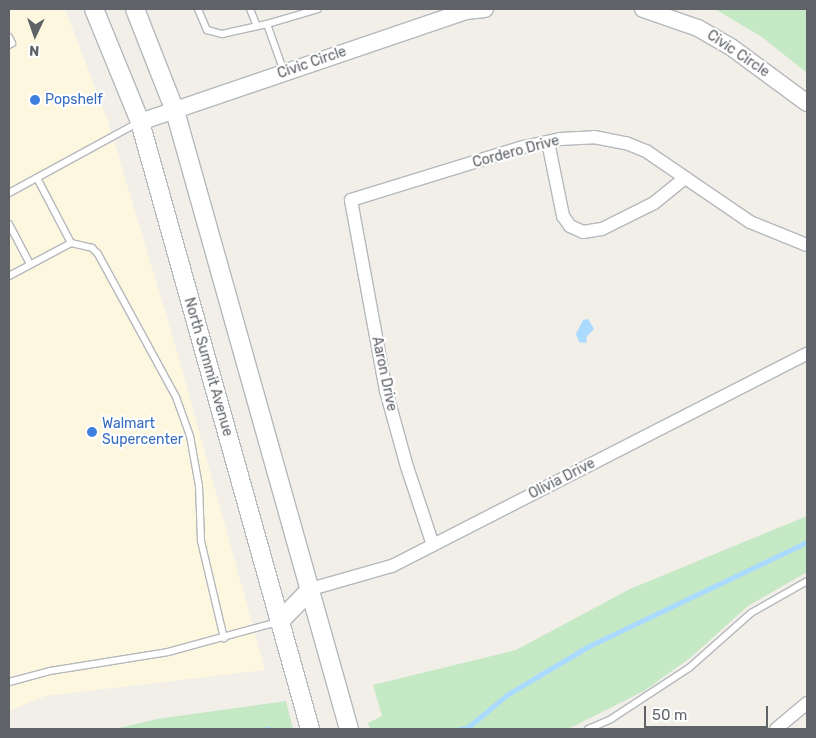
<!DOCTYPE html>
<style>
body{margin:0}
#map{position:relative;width:816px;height:738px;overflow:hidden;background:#f1efe8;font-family:Rubik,sans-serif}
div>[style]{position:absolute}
.commercial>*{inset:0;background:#fef7e0}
.green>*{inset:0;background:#c5e8c5}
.water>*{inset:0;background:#aadaff}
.stream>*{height:5px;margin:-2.5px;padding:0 2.5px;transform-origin:2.5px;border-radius:2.5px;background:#aadaff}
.roads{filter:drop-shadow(1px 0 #b5b8bc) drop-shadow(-1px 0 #b5b8bc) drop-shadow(0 1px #b5b8bc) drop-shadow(0 -1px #b5b8bc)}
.service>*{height:6px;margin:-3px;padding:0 3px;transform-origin:3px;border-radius:3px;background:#fff}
.minor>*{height:12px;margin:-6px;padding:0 6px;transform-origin:6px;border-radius:6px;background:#fff}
.tertiary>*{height:16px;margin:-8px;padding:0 8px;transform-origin:8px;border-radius:8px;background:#fff}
.secondary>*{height:18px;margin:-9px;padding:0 9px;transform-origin:9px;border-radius:9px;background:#fff}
.dots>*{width:14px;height:14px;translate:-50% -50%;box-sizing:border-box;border:2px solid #fff;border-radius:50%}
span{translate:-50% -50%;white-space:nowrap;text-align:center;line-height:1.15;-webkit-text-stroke:4.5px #fff;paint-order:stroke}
.street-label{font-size:14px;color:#5f6368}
.shop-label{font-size:14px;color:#366cbe}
.left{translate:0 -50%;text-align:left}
.frame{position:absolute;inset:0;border:10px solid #5f6368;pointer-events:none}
.north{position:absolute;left:10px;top:10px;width:50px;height:50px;-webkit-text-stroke:4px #fff;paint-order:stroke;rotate:183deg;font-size:14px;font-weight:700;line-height:20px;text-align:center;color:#5f6368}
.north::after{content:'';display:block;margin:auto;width:18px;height:22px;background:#5f6368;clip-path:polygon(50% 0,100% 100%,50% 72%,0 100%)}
.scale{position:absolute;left:644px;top:706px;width:124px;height:22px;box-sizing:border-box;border:2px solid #5f6368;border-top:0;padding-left:6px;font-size:15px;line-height:18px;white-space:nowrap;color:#5f6368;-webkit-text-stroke:4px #fff;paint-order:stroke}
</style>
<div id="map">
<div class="commercial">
<div style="clip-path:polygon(9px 9px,65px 9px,108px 121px,174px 341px,265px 670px,45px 696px,9px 711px)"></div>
</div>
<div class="green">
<div style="clip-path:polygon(715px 9px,807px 9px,807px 73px,762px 37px)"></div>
<div style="clip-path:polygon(807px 516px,807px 572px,748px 606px,690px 658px,644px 691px,570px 728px,370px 729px,368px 723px,382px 716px,373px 685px,516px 650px,630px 589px)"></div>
<div style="clip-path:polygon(286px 701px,293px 729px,115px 729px,157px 719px)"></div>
</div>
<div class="water">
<div style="clip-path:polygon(588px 319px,594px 329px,587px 336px,586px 343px,579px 342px,576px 334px,583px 320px)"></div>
</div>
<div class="stream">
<div style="left:267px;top:729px;width:2px"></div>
<div style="left:460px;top:729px;width:7px;rotate:-8deg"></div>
<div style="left:467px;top:728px;width:53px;rotate:-39.7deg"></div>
<div style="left:508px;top:694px;width:94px;rotate:-30.7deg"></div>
<div style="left:589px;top:646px;width:242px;rotate:-25.5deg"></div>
</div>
<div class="roads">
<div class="service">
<div style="left:198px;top:9px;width:23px;rotate:67deg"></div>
<div style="left:207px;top:30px;width:16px;rotate:15deg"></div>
<div style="left:222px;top:34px;width:46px;rotate:-12.5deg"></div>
<div style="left:267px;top:24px;width:51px;rotate:70.5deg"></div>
<div style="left:250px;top:9px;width:18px;rotate:68deg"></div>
<div style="left:267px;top:24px;width:53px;rotate:-16.4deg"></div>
<div style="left:9px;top:37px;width:7px;rotate:63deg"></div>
<div style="left:12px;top:43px;width:4px;rotate:146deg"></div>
<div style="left:37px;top:178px;width:73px;rotate:62.4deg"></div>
<div style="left:9px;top:193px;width:148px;rotate:-28.6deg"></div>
<div style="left:9px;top:224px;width:45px;rotate:62.3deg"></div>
<div style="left:9px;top:276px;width:70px;rotate:-28deg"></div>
<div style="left:71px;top:243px;width:22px;rotate:13deg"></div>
<div style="left:92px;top:248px;width:8px;rotate:45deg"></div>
<div style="left:98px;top:254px;width:163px;rotate:61.4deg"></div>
<div style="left:176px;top:397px;width:41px;rotate:70.3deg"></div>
<div style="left:190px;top:436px;width:51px;rotate:79.8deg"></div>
<div style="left:199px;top:486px;width:55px;rotate:87.9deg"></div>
<div style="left:201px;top:541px;width:100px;rotate:76.7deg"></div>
<div style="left:9px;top:682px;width:42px;rotate:-15deg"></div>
<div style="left:50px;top:671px;width:120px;rotate:-9.1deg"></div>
<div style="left:168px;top:652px;width:114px;rotate:-15.3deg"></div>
<div style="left:588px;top:729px;width:25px;rotate:-23deg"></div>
<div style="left:611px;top:719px;width:93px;rotate:-33.2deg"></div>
<div style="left:689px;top:668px;width:83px;rotate:-41.6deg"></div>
<div style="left:751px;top:613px;width:64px;rotate:-29.7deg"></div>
</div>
<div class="minor">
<div style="left:548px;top:142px;width:76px;rotate:78.5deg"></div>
<div style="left:563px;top:216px;width:12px;rotate:55deg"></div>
<div style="left:570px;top:226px;width:14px;rotate:25deg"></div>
<div style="left:583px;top:232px;width:19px;rotate:-9deg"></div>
<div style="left:602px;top:229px;width:58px;rotate:-26.6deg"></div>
<div style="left:654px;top:203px;width:40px;rotate:-39deg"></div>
<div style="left:433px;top:545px;width:82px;rotate:-108.4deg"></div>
<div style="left:407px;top:467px;width:79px;rotate:-105.4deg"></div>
<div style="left:386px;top:391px;width:194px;rotate:-100.4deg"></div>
<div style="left:351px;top:200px;width:180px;rotate:-17.1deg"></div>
<div style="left:523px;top:147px;width:38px;rotate:-12deg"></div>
<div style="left:560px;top:139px;width:34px;rotate:-3deg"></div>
<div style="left:594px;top:137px;width:33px;rotate:11deg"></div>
<div style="left:626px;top:143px;width:22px;rotate:22deg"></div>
<div style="left:646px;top:151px;width:126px;rotate:34.3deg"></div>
<div style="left:750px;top:222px;width:61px;rotate:22deg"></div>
<div style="left:311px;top:589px;width:84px;rotate:-15.9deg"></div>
<div style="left:392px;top:566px;width:466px;rotate:-27.1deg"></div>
<div style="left:776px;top:729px;width:40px;rotate:-40deg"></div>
</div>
<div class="tertiary">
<div style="left:643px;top:9px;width:58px;rotate:19.1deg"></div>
<div style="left:698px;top:28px;width:38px;rotate:30deg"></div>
<div style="left:731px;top:47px;width:94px;rotate:36.4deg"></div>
<div style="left:140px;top:122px;width:344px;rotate:-18.8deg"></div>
<div style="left:466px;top:11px;width:19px;rotate:-6deg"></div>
</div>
<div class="secondary">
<div style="left:94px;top:9px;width:122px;rotate:67.8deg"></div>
<div style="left:140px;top:122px;width:630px;rotate:74.35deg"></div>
<div style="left:135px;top:9px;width:110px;rotate:68.6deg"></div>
<div style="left:175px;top:111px;width:642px;rotate:74.28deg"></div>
<div style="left:279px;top:622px;width:46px;rotate:-45.9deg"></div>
</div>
</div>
<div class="dots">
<div style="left:35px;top:100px;background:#3f7fe0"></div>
<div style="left:92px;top:432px;background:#3f7fe0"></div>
</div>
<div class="street-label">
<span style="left:738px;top:54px;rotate:34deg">Civic Circle</span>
<span style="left:312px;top:63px;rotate:-19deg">Civic Circle</span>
<span style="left:516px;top:152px;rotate:-15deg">Cordero Drive</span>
<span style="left:208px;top:367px;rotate:74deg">North Summit Avenue</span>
<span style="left:384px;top:374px;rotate:78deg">Aaron Drive</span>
<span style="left:562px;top:479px;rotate:-27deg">Olivia Drive</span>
</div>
<div class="shop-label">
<span class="left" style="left:45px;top:100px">Popshelf</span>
<span class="left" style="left:102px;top:432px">Walmart<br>Supercenter</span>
</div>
<div class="frame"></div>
<div class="north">N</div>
<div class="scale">50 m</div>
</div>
